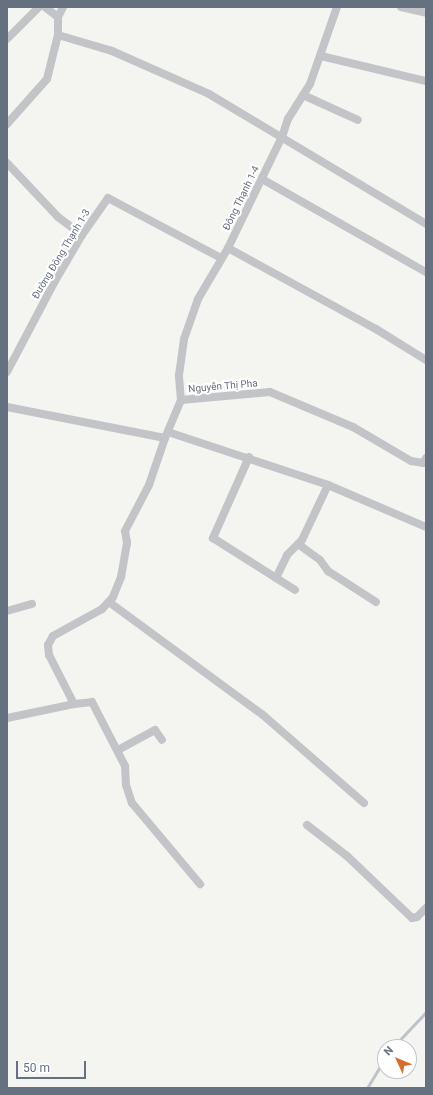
<!DOCTYPE html>
<meta charset="utf-8">
<style>
body{margin:0}
#map{position:relative;width:433px;height:1095px;overflow:hidden;background:#f4f4f0;font-family:Roboto,sans-serif}
div>[style]{position:absolute}
.stream>*{height:3px;margin:-1.5px;padding:0 1.5px;transform-origin:1.5px;border-radius:1.5px;background:#bcc4ca}
.street>*{height:8px;margin:-4px;padding:0 4px;transform-origin:4px;border-radius:4px;background:#c2c4c8}
span{translate:-50% -50%;white-space:nowrap;text-align:center;line-height:1.15;-webkit-text-stroke:4px #fff;paint-order:stroke}
.street-label{font-size:10px;color:#657080}
.frame{position:absolute;inset:0;border:8px solid #657080;pointer-events:none}
.north{position:absolute;left:377px;top:1039px;width:40px;height:40px;box-sizing:border-box;background:#fff;border:1px solid #c1c6cc;border-radius:50%;rotate:314deg;font-size:11px;font-weight:700;line-height:16px;text-align:center;color:#657080}
.north::after{content:'';display:block;margin:auto;width:14px;height:18px;background:#d76d2d;clip-path:polygon(50% 0,100% 100%,50% 72%,0 100%)}
.scale{position:absolute;left:16px;top:1061px;width:70px;height:18px;box-sizing:border-box;border:2px solid #657080;border-top:0;padding-left:5px;font-size:12px;line-height:14px;white-space:nowrap;color:#657080;-webkit-text-stroke:3px #fff;paint-order:stroke}
</style>
<div id="map">
<div class="stream">
<div style="left:393px;top:1047px;width:48px;rotate:-46.7deg"></div>
<div style="left:367px;top:1088px;width:35px;rotate:-59deg"></div>
</div>
<div class="street">
<div style="left:45px;top:7px;width:16px;rotate:38deg"></div>
<div style="left:401px;top:7px;width:26px;rotate:13deg"></div>
<div style="left:58px;top:35px;width:56px;rotate:16.5deg"></div>
<div style="left:112px;top:51px;width:106px;rotate:23.9deg"></div>
<div style="left:209px;top:94px;width:253px;rotate:30.9deg"></div>
<div style="left:7px;top:39px;width:45px;rotate:-45deg"></div>
<div style="left:321px;top:56px;width:108px;rotate:13.4deg"></div>
<div style="left:303px;top:95px;width:60px;rotate:24.4deg"></div>
<div style="left:7px;top:124px;width:60px;rotate:-48.4deg"></div>
<div style="left:47px;top:79px;width:45px;rotate:-76deg"></div>
<div style="left:58px;top:35px;width:18px;rotate:-90deg"></div>
<div style="left:58px;top:17px;width:11px;rotate:-63deg"></div>
<div style="left:7px;top:163px;width:74px;rotate:46.6deg"></div>
<div style="left:58px;top:217px;width:30px;rotate:37deg"></div>
<div style="left:262px;top:179px;width:189px;rotate:29.6deg"></div>
<div style="left:228px;top:248px;width:169px;rotate:28.7deg"></div>
<div style="left:376px;top:329px;width:59px;rotate:31.8deg"></div>
<div style="left:7px;top:372px;width:103px;rotate:-62.2deg"></div>
<div style="left:55px;top:281px;width:53px;rotate:-59.6deg"></div>
<div style="left:82px;top:235px;width:45px;rotate:-54.9deg"></div>
<div style="left:108px;top:198px;width:128px;rotate:28deg"></div>
<div style="left:181px;top:400px;width:25px;rotate:-95deg"></div>
<div style="left:179px;top:375px;width:36px;rotate:-82deg"></div>
<div style="left:184px;top:339px;width:42px;rotate:-70.7deg"></div>
<div style="left:198px;top:299px;width:59px;rotate:-59.5deg"></div>
<div style="left:228px;top:248px;width:123px;rotate:-64.1deg"></div>
<div style="left:282px;top:137px;width:19px;rotate:-72deg"></div>
<div style="left:288px;top:119px;width:41px;rotate:-57.8deg"></div>
<div style="left:310px;top:84px;width:82px;rotate:-70.7deg"></div>
<div style="left:7px;top:407px;width:161px;rotate:11.1deg"></div>
<div style="left:165px;top:438px;width:41px;rotate:-67.2deg"></div>
<div style="left:181px;top:400px;width:89px;rotate:-5.1deg"></div>
<div style="left:270px;top:392px;width:90px;rotate:22.9deg"></div>
<div style="left:353px;top:427px;width:67px;rotate:30.4deg"></div>
<div style="left:411px;top:461px;width:12px;rotate:9deg"></div>
<div style="left:423px;top:463px;width:6px;rotate:-59deg"></div>
<div style="left:168px;top:432px;width:169px;rotate:18.3deg"></div>
<div style="left:328px;top:485px;width:107px;rotate:23.2deg"></div>
<div style="left:249px;top:457px;width:89px;rotate:114deg"></div>
<div style="left:213px;top:538px;width:97px;rotate:32.4deg"></div>
<div style="left:298px;top:544px;width:27px;rotate:36deg"></div>
<div style="left:320px;top:560px;width:14px;rotate:54deg"></div>
<div style="left:328px;top:571px;width:57px;rotate:32.9deg"></div>
<div style="left:276px;top:578px;width:25px;rotate:-64deg"></div>
<div style="left:287px;top:555px;width:21px;rotate:-45deg"></div>
<div style="left:302px;top:540px;width:61px;rotate:-64.7deg"></div>
<div style="left:109px;top:602px;width:191px;rotate:36.3deg"></div>
<div style="left:263px;top:715px;width:134px;rotate:41.1deg"></div>
<div style="left:7px;top:611px;width:26px;rotate:-16deg"></div>
<div style="left:74px;top:704px;width:18px;rotate:-6deg"></div>
<div style="left:92px;top:702px;width:72px;rotate:62.7deg"></div>
<div style="left:125px;top:766px;width:19px;rotate:87deg"></div>
<div style="left:126px;top:785px;width:19px;rotate:72deg"></div>
<div style="left:132px;top:803px;width:106px;rotate:50deg"></div>
<div style="left:7px;top:718px;width:68px;rotate:-11.8deg"></div>
<div style="left:74px;top:704px;width:55px;rotate:-117deg"></div>
<div style="left:49px;top:655px;width:10px;rotate:-96deg"></div>
<div style="left:48px;top:645px;width:10px;rotate:-61deg"></div>
<div style="left:53px;top:636px;width:56px;rotate:-28.9deg"></div>
<div style="left:102px;top:609px;width:16px;rotate:-47deg"></div>
<div style="left:113px;top:597px;width:22px;rotate:-68deg"></div>
<div style="left:121px;top:577px;width:35px;rotate:-80deg"></div>
<div style="left:127px;top:543px;width:12px;rotate:-99deg"></div>
<div style="left:125px;top:531px;width:52px;rotate:-62.4deg"></div>
<div style="left:149px;top:485px;width:50px;rotate:-71.2deg"></div>
<div style="left:118px;top:750px;width:42px;rotate:-28.4deg"></div>
<div style="left:155px;top:730px;width:12px;rotate:55deg"></div>
<div style="left:307px;top:825px;width:51px;rotate:37.8deg"></div>
<div style="left:347px;top:856px;width:90px;rotate:43.6deg"></div>
<div style="left:412px;top:918px;width:5px;rotate:-11deg"></div>
<div style="left:417px;top:917px;width:13px;rotate:-45deg"></div>
</div>
<div class="street-label">
<span style="left:241px;top:198px;rotate:-64deg">Đông Thạnh 1-4</span>
<span style="left:61px;top:254px;rotate:-59deg">Đường Đông Thạnh 1-3</span>
<span style="left:223px;top:386px;rotate:-5deg">Nguyễn Thị Pha</span>
</div>
<div class="frame"></div>
<div class="north">N</div>
<div class="scale">50 m</div>
</div>
